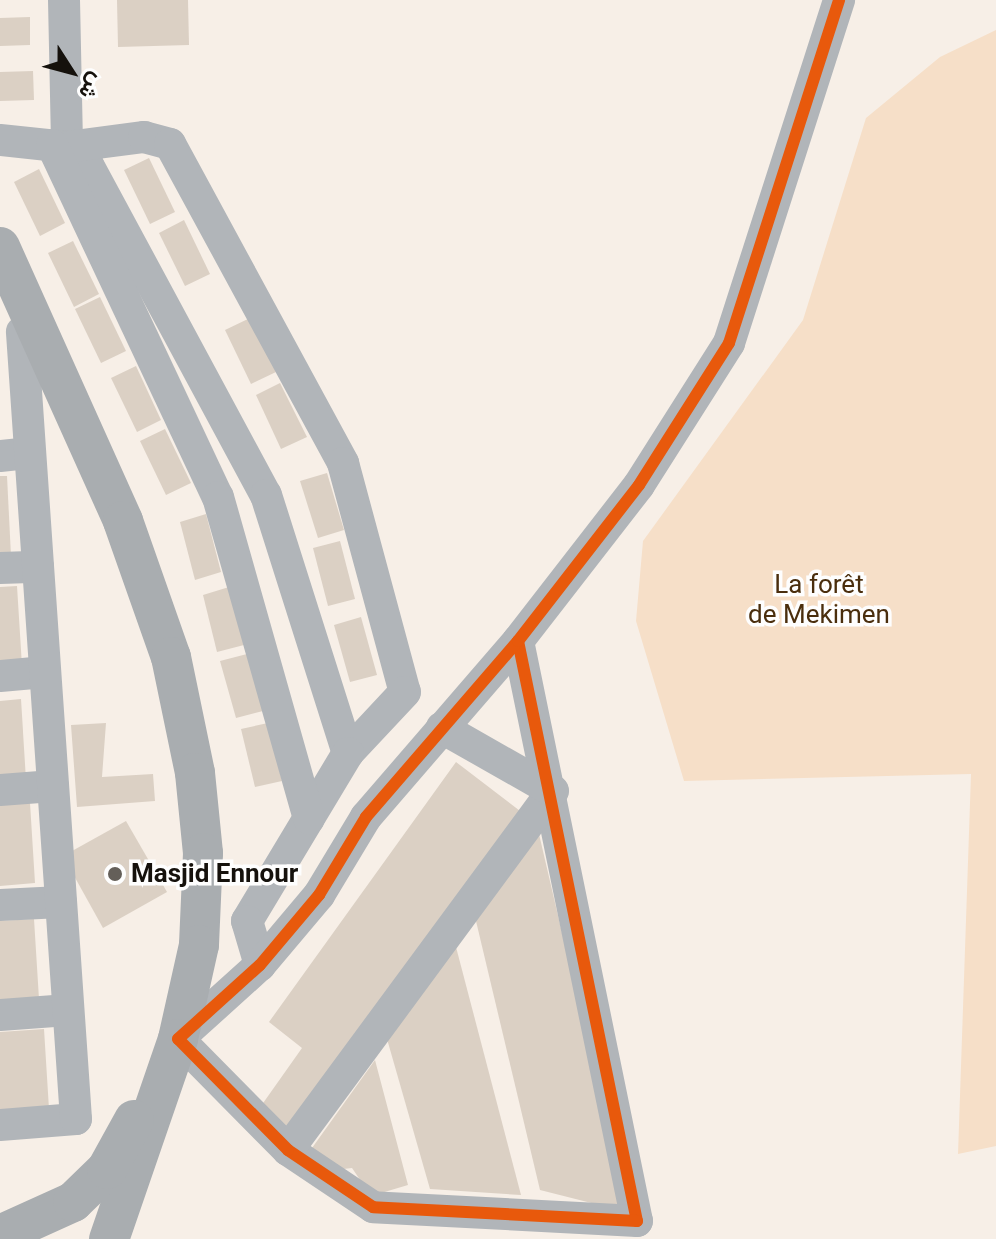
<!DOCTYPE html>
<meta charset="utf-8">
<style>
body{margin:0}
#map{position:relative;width:996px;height:1239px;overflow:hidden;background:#f7efe7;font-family:Roboto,Vazirmatn,sans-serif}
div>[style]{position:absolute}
.green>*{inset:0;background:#f6dfc8}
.building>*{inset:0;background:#dbd0c4}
.minor>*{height:32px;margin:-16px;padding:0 16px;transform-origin:16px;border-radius:16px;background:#b1b5b9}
.major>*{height:40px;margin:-20px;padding:0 20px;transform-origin:20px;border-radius:20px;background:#a9adb0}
.cycleway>*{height:12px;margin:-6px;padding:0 6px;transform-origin:6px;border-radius:6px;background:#e8590c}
.dots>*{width:22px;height:22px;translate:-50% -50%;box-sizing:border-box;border:4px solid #fefefe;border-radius:50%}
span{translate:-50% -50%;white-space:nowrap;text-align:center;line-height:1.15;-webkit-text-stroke:7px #fefefe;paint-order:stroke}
.park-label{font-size:26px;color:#4a2e0d}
.poi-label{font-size:26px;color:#15110c;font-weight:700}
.left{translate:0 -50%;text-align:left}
.north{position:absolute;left:32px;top:32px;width:80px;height:80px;-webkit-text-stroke:6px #fefefe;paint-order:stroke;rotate:126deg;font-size:22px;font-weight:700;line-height:32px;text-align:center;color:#15110c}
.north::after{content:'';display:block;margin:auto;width:28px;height:36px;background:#15110c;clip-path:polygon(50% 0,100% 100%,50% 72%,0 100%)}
</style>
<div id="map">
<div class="green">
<div style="clip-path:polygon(996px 30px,996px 1146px,958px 1154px,971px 774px,684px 781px,636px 621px,643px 541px,803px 320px,866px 118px,940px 57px)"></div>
</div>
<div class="building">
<div style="clip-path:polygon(117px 0,188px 0,189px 45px,118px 47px)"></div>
<div style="clip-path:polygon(30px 17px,30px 45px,0 46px,0 18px)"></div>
<div style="clip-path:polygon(33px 71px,34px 100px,0 101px,0 72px)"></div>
<div style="clip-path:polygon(149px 158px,175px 212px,150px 224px,124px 170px)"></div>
<div style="clip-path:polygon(39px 169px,65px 223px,40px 236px,14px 182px)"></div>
<div style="clip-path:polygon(184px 220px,210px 274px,185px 286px,159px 233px)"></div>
<div style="clip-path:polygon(73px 241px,99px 294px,74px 307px,48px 253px)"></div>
<div style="clip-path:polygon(100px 297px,126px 351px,101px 363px,75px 309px)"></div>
<div style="clip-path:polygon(250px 318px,276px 372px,251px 384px,225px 330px)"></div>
<div style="clip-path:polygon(136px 366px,161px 420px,137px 432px,111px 378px)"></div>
<div style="clip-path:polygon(280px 383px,307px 437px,281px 449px,256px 395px)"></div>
<div style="clip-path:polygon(165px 429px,191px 483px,166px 495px,140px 441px)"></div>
<div style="clip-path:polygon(327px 473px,344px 530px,318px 538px,300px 481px)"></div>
<div style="clip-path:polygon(0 476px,7px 476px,11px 556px,0 557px)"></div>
<div style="clip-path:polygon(206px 514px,221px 572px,195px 580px,180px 522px)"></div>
<div style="clip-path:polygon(340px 541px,355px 599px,328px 606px,313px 548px)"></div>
<div style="clip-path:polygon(17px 586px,22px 666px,0 667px,0 587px)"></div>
<div style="clip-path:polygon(229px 587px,244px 645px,217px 652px,203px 595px)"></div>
<div style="clip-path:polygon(361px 617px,377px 675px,350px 682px,334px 625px)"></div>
<div style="clip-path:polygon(247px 654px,263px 711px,236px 718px,220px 661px)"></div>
<div style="clip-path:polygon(21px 699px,26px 780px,0 781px,0 701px)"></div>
<div style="clip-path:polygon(106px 723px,102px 777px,153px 774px,155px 801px,77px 807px,71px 725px)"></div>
<div style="clip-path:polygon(268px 723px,282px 781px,255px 787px,241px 729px)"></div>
<div style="clip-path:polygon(456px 762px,524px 814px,289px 1135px,261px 1106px,302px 1048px,269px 1022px)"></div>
<div style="clip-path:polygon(30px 803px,35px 883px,0 886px,0 805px)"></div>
<div style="clip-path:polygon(126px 821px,167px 892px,103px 928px,63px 856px)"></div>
<div style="clip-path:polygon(539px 834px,627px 1212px,540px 1190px,476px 921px)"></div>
<div style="clip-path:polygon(34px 919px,39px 999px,0 1001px,0 921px)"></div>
<div style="clip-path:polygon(456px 947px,521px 1195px,430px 1189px,387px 1039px)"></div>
<div style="clip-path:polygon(44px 1029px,49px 1109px,0 1112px,0 1032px)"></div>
<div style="clip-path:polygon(375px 1060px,408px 1185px,371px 1196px,352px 1168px,326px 1171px,307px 1155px)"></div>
</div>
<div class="minor">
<div style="left:64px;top:0;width:147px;rotate:88.8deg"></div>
<div style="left:67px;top:147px;width:28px;rotate:41deg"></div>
<div style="left:88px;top:165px;width:375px;rotate:61.7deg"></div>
<div style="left:266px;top:495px;width:271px;rotate:72.4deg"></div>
<div style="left:0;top:140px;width:67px;rotate:6deg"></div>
<div style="left:67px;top:147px;width:78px;rotate:-7.4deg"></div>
<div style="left:144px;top:137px;width:27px;rotate:15deg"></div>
<div style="left:170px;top:144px;width:363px;rotate:61.5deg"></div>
<div style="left:343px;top:463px;width:237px;rotate:74.9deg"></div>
<div style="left:405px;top:692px;width:83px;rotate:133.1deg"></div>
<div style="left:348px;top:753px;width:196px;rotate:121deg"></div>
<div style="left:247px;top:921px;width:46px;rotate:73.5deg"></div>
<div style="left:52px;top:145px;width:389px;rotate:64.8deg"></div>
<div style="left:218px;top:497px;width:334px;rotate:74.2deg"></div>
<div style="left:0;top:456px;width:30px;rotate:-6deg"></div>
<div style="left:0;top:568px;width:38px;rotate:-2deg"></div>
<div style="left:518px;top:641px;width:592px;rotate:78.41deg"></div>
<div style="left:637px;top:1221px;width:264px;rotate:-177deg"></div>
<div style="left:373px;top:1207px;width:102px;rotate:-146.2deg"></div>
<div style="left:288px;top:1150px;width:156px;rotate:-134.7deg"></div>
<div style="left:178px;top:1039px;width:110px;rotate:-42.1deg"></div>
<div style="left:260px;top:965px;width:92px;rotate:-49.9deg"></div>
<div style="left:319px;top:895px;width:91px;rotate:-58.9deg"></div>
<div style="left:366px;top:817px;width:233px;rotate:-49.2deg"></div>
<div style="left:518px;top:641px;width:197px;rotate:-52.2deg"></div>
<div style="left:639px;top:485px;width:168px;rotate:-57.6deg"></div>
<div style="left:729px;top:343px;width:360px;rotate:-72.2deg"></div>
<div style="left:0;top:676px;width:45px;rotate:-5.1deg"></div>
<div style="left:0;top:790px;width:53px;rotate:-4.3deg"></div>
<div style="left:0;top:905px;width:61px;rotate:-2.8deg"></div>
<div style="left:0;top:1015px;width:68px;rotate:-4.2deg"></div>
<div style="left:0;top:1125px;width:76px;rotate:-4.5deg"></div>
<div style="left:76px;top:1119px;width:789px;rotate:-93.93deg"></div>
<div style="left:288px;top:1150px;width:446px;rotate:-53.6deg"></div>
<div style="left:553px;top:791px;width:128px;rotate:-150.4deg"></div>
</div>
<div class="major">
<div style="left:0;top:247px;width:300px;rotate:65.8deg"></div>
<div style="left:123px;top:521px;width:144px;rotate:70.6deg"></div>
<div style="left:171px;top:657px;width:118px;rotate:78.3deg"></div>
<div style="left:195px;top:773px;width:80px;rotate:84.3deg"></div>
<div style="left:203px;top:853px;width:92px;rotate:92.5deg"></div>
<div style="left:199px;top:945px;width:96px;rotate:102.6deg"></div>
<div style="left:178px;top:1039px;width:212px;rotate:109deg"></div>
<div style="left:0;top:1235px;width:80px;rotate:-24.3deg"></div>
<div style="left:73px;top:1202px;width:47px;rotate:-44.1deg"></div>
<div style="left:107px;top:1169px;width:56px;rotate:-61.1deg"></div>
</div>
<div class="cycleway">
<div style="left:518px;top:641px;width:592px;rotate:78.41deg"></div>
<div style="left:637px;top:1221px;width:264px;rotate:-177deg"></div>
<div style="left:373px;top:1207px;width:102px;rotate:-146.2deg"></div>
<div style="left:288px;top:1150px;width:156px;rotate:-134.7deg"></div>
<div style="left:178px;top:1039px;width:110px;rotate:-42.1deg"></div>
<div style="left:260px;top:965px;width:92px;rotate:-49.9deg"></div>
<div style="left:319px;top:895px;width:91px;rotate:-58.9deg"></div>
<div style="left:366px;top:817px;width:233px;rotate:-49.2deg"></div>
<div style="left:518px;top:641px;width:197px;rotate:-52.2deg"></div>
<div style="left:639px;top:485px;width:168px;rotate:-57.6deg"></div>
<div style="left:729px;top:343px;width:360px;rotate:-72.2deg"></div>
</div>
<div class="dots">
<div style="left:115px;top:874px;background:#645f59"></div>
</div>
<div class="park-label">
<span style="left:819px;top:600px">La forêt<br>de Mekimen</span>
</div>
<div class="poi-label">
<span class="left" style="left:131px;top:874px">Masjid Ennour</span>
</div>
<div class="north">ش</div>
</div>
